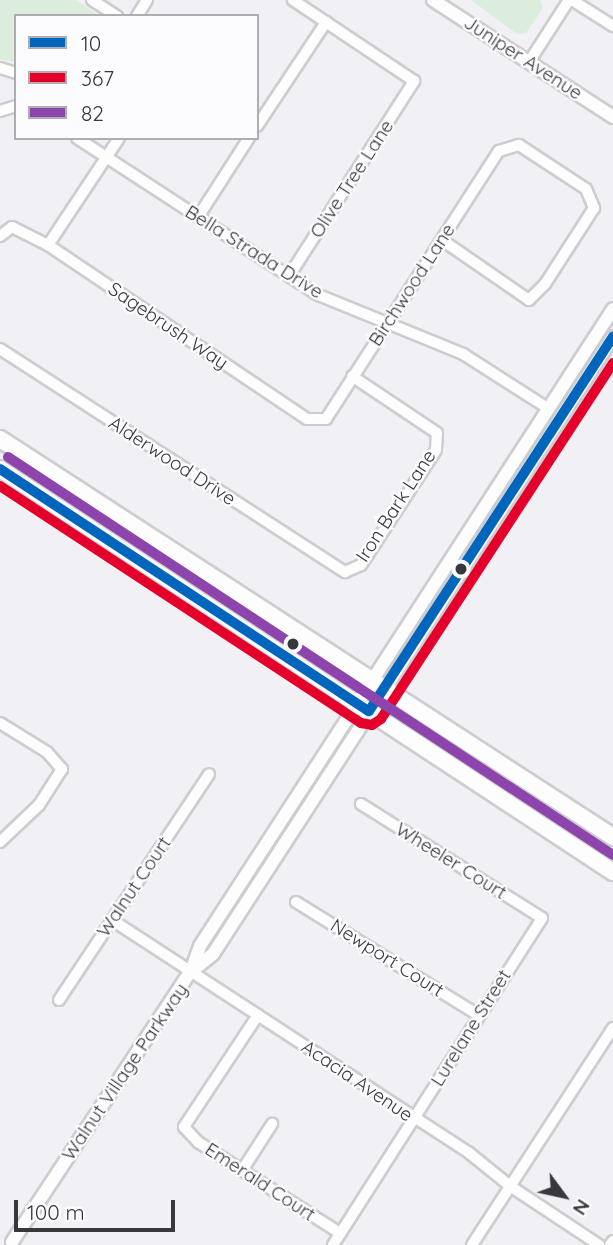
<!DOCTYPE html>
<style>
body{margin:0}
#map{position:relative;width:613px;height:1245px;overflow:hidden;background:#f0f0f5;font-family:Quicksand,sans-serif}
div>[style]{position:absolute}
.green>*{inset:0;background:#dbeedd}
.roads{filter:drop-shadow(2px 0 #cdcdd1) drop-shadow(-2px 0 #cdcdd1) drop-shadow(0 2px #cdcdd1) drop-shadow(0 -2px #cdcdd1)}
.minor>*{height:10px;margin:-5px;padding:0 5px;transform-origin:5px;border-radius:5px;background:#fdfdfe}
.tertiary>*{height:12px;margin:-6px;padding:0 6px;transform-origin:6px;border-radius:6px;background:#fdfdfe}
.primary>*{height:16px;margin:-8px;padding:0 8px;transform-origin:8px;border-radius:8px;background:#fdfdfe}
.bus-1>*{height:10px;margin:-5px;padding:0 5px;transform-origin:5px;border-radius:5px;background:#0065bd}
.bus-2>*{height:10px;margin:-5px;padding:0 5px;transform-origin:5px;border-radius:5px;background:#e4002b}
.bus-3>*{height:10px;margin:-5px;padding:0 5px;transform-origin:5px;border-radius:5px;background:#8e44ad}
.dots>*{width:19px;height:19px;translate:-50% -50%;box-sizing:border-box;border:4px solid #fcfcfe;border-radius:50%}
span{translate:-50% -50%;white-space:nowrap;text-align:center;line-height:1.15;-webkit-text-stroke:5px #fcfcfe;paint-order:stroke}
.street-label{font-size:19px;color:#38383c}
.legend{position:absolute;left:14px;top:14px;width:245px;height:126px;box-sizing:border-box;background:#fcfcfe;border:2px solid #aeaeb0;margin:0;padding:9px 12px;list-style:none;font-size:21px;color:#38383c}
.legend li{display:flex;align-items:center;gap:14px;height:35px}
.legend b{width:35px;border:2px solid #aeaeb0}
.north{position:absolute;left:529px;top:1161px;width:70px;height:70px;-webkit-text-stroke:5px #fcfcfe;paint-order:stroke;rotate:123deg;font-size:19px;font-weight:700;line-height:28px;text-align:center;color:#38383c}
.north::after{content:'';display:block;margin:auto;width:24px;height:32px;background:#38383c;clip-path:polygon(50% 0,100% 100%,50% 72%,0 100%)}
.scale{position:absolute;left:14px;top:1200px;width:161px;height:32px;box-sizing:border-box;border:4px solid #38383c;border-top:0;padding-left:9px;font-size:21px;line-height:24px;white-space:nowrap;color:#38383c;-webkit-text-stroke:5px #fcfcfe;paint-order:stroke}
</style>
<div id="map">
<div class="green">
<div style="clip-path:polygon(0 0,76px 0,100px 16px,16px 16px,16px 63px,0 59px)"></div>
<div style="clip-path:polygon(471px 0,540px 0,543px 8px,526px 33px,517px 34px)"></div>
</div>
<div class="roads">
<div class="minor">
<div style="left:92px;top:0;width:30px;rotate:33deg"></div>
<div style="left:572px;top:0;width:49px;rotate:32.4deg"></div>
<div style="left:137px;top:16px;width:19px;rotate:-58deg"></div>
<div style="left:529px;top:62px;width:74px;rotate:-57.2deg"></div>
<div style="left:0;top:68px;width:17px;rotate:17deg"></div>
<div style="left:0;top:111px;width:17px;rotate:-17deg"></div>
<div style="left:257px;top:126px;width:125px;rotate:-56.4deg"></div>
<div style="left:77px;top:138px;width:285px;rotate:33.1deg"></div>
<div style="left:316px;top:294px;width:159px;rotate:22.2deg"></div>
<div style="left:463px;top:354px;width:102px;rotate:32.6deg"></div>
<div style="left:198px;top:217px;width:94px;rotate:-57.2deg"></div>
<div style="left:0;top:236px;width:15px;rotate:-37deg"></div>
<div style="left:12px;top:227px;width:40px;rotate:26.6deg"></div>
<div style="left:48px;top:245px;width:312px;rotate:33.9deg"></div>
<div style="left:307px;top:419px;width:19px"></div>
<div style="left:326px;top:419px;width:319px;rotate:-57.2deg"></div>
<div style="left:499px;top:151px;width:21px;rotate:-17deg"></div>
<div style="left:519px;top:145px;width:80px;rotate:33.3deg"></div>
<div style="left:586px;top:189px;width:21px;rotate:67deg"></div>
<div style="left:594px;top:208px;width:90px;rotate:122.8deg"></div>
<div style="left:545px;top:284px;width:23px;rotate:135deg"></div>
<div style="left:529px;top:300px;width:106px;rotate:-145.4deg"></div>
<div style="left:48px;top:245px;width:128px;rotate:-56.4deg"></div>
<div style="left:289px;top:276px;width:232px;rotate:-57.3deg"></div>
<div style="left:414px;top:81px;width:146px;rotate:-146.2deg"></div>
<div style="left:0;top:349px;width:411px;rotate:32.9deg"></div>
<div style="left:345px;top:572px;width:17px;rotate:-24deg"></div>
<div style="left:361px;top:565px;width:137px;rotate:-56.9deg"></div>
<div style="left:436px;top:450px;width:17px;rotate:-87deg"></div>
<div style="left:437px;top:433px;width:102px;rotate:-146.2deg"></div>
<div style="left:0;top:723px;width:55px;rotate:31.7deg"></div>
<div style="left:47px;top:752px;width:23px;rotate:49deg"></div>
<div style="left:62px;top:769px;width:43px;rotate:122.6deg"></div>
<div style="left:39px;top:805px;width:54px;rotate:136.5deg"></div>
<div style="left:296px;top:902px;width:214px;rotate:31.8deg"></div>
<div style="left:112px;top:920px;width:425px;rotate:33.1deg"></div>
<div style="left:468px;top:1152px;width:54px;rotate:39deg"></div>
<div style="left:510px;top:1186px;width:107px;rotate:33.5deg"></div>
<div style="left:59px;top:1000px;width:271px;rotate:-56.4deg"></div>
<div style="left:258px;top:1015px;width:134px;rotate:123.5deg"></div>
<div style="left:184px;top:1127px;width:21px;rotate:47deg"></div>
<div style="left:198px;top:1142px;width:169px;rotate:32.7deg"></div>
<div style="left:243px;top:1169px;width:54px;rotate:-57.2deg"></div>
<div style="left:333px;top:1245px;width:388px;rotate:-57.4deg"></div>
<div style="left:542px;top:918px;width:214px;rotate:-147.8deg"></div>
<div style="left:472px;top:1245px;width:259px;rotate:-57deg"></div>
<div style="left:610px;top:1245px;width:5px;rotate:-53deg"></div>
</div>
<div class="tertiary">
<div style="left:433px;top:0;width:215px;rotate:33deg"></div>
<div style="left:192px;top:971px;width:27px;rotate:-39deg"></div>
<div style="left:213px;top:954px;width:735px;rotate:-57.04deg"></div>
<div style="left:12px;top:1242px;width:325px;rotate:-56.6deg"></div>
<div style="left:191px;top:971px;width:27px;rotate:-70deg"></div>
<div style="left:200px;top:946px;width:759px;rotate:-57.04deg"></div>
</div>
<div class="primary">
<div style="left:0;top:439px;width:731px;rotate:32.99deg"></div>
<div style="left:0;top:469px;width:734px;rotate:33.32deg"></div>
</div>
</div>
<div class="bus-1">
<div style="left:0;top:469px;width:441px;rotate:33.3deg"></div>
<div style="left:369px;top:711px;width:447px;rotate:-56.9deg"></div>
</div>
<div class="bus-2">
<div style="left:0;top:486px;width:432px;rotate:33.3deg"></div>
<div style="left:361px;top:723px;width:11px;rotate:10deg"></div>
<div style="left:372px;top:725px;width:11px;rotate:-34deg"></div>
<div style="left:381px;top:719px;width:425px;rotate:-56.9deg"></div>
</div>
<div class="bus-3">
<div style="left:8px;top:457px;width:724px;rotate:33.34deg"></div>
</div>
<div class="dots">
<div style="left:461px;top:569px;background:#38383c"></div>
<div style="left:293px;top:644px;background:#38383c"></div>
</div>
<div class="street-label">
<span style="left:523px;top:58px;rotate:33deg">Juniper Avenue</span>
<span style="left:352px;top:179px;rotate:-57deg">Olive Tree Lane</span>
<span style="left:254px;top:252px;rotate:32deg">Bella Strada Drive</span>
<span style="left:412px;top:285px;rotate:-57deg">Birchwood Lane</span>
<span style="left:168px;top:326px;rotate:34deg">Sagebrush Way</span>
<span style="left:172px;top:461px;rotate:33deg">Alderwood Drive</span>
<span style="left:396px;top:506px;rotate:-57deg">Iron Bark Lane</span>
<span style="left:451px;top:861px;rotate:32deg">Wheeler Court</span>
<span style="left:134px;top:887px;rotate:-56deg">Walnut Court</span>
<span style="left:387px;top:958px;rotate:32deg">Newport Court</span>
<span style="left:471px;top:1028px;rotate:-58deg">Lurelane Street</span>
<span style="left:125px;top:1072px;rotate:-56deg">Walnut Village Parkway</span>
<span style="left:357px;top:1081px;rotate:34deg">Acacia Avenue</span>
<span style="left:260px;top:1182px;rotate:33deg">Emerald Court</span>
</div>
<ul class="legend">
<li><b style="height:9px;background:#0065bd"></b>10</li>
<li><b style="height:9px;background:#e4002b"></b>367</li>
<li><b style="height:9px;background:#8e44ad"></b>82</li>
</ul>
<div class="north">N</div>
<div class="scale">100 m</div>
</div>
